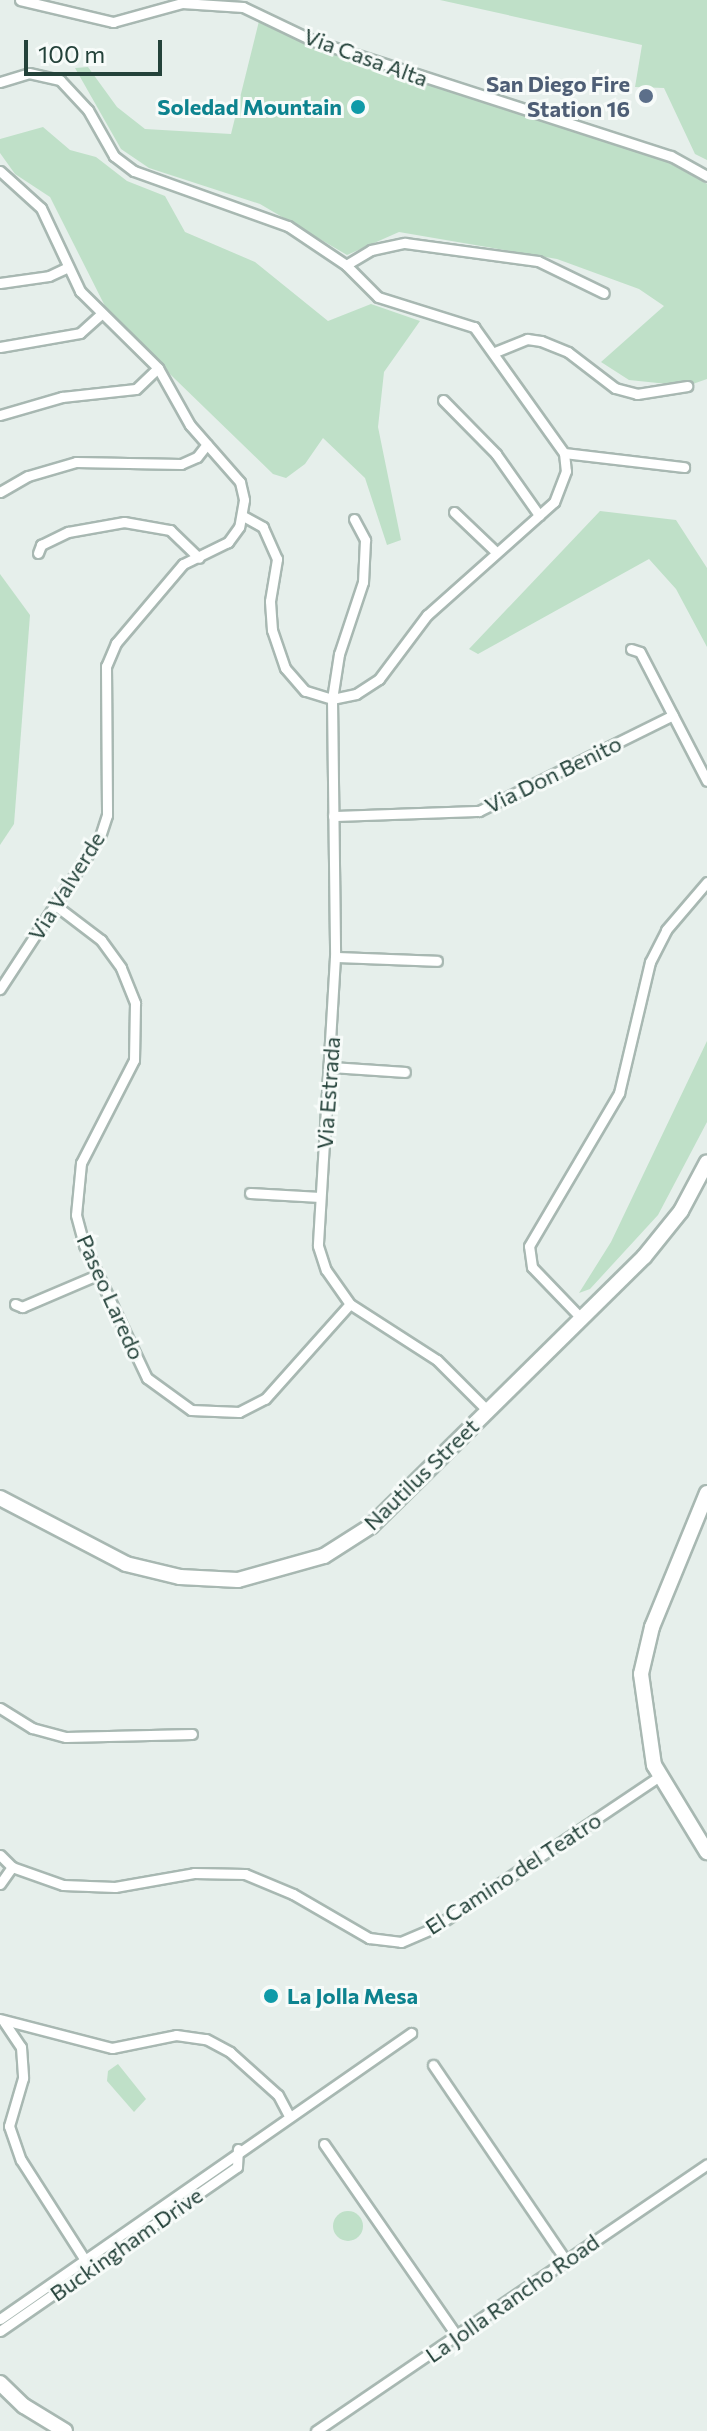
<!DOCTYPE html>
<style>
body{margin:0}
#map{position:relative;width:707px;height:2431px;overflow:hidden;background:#e6efeb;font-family:Commissioner,sans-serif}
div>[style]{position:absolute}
.green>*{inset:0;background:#bfe0c8}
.round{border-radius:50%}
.roads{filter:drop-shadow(2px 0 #a8b8b2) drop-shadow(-2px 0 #a8b8b2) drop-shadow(0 2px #a8b8b2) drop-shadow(0 -2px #a8b8b2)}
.street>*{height:9px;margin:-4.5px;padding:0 4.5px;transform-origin:4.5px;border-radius:4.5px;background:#fff}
.secondary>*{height:14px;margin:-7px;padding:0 7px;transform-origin:7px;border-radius:7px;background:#fff}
.dots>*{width:22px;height:22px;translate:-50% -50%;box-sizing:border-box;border:4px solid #f7fbf9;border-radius:50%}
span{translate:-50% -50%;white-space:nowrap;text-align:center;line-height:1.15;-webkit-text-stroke:6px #f7fbf9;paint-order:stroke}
.street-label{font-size:22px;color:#24423a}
.service-label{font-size:22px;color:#4e5e75;font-weight:700}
.right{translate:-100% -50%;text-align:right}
.culture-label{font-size:22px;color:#0d838f;font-weight:700}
.left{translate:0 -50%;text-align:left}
.scale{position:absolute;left:24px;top:40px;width:138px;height:36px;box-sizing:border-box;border:4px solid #24423a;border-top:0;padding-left:10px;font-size:24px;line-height:28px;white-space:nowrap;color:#24423a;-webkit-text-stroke:6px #f7fbf9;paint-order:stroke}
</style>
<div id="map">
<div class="green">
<div style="clip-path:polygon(440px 0,707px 0,707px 160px,695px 154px,664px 88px,635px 87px,642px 45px)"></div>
<div style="clip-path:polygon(261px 13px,322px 44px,657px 156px,707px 184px,707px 379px,687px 386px,629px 380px,601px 362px,664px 306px,639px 289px,557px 259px,399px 232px,347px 255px,260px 204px,149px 168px,121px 149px,75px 68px,88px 67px,117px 107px,145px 129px,231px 134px)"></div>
<div style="clip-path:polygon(43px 127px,70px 150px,96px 157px,127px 181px,165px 196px,185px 232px,255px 262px,328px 321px,371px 304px,420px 321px,384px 372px,378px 427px,401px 540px,387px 545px,365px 478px,323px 438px,305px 464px,286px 478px,273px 474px,110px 316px,50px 197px,15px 174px,0 153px,0 139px)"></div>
<div style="clip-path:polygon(600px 511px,676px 520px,707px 568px,707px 647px,676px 589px,649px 559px,478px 654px,469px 649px)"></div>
<div style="clip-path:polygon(0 574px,30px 615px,14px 824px,0 845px)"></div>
<div style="clip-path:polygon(707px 1041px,707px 1122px,658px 1215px,590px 1289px,579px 1293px,611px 1242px)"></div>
<div style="clip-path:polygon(118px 2064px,146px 2099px,134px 2112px,107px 2081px,108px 2071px)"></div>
<div class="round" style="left:333px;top:2211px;width:30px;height:30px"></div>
</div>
<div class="roads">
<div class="street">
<div style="left:20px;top:0;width:96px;rotate:13.3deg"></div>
<div style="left:113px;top:22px;width:72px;rotate:-15.4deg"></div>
<div style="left:182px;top:3px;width:61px;rotate:3.8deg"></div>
<div style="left:243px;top:7px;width:79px;rotate:25.6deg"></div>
<div style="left:314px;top:41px;width:375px;rotate:17.9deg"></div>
<div style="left:671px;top:156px;width:41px;rotate:29.1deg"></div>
<div style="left:0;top:82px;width:30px;rotate:-17deg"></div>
<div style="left:29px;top:73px;width:32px;rotate:13deg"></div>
<div style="left:60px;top:80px;width:41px;rotate:47deg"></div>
<div style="left:88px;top:110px;width:53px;rotate:60.5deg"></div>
<div style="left:114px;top:156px;width:25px;rotate:37deg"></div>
<div style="left:134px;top:171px;width:164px;rotate:19.7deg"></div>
<div style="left:288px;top:226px;width:70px;rotate:33.9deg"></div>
<div style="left:346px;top:265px;width:45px;rotate:45deg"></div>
<div style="left:378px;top:297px;width:101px;rotate:17.4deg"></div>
<div style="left:474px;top:327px;width:155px;rotate:54.5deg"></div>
<div style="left:564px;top:453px;width:18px;rotate:84deg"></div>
<div style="left:566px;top:471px;width:33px;rotate:111deg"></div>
<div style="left:554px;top:502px;width:170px;rotate:138.3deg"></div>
<div style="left:427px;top:615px;width:80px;rotate:126.9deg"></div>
<div style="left:379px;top:679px;width:27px;rotate:147deg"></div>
<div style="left:356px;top:694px;width:25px;rotate:168deg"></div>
<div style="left:332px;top:699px;width:28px;rotate:-163deg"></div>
<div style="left:305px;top:691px;width:30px;rotate:-131deg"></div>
<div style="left:285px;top:668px;width:40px;rotate:-108.9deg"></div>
<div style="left:272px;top:630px;width:29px;rotate:-94deg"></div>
<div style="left:270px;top:601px;width:43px;rotate:-80.5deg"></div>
<div style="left:277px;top:559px;width:35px;rotate:-114deg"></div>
<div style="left:263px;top:527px;width:23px;rotate:-151deg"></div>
<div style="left:0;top:171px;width:55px;rotate:42.1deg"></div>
<div style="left:41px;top:208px;width:92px;rotate:64.8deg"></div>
<div style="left:80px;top:291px;width:110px;rotate:44.6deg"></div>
<div style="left:158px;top:368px;width:65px;rotate:60.7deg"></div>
<div style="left:190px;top:425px;width:76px;rotate:48.7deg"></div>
<div style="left:240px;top:482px;width:18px;rotate:77deg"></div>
<div style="left:244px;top:500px;width:27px;rotate:100deg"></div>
<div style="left:239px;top:527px;width:19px;rotate:126deg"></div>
<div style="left:228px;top:542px;width:50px;rotate:153.9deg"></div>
<div style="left:183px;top:564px;width:104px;rotate:130.3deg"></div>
<div style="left:116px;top:643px;width:25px;rotate:113deg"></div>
<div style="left:106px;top:666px;width:149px;rotate:89.6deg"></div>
<div style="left:107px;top:815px;width:22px;rotate:108deg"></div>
<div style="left:100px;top:836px;width:183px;rotate:123.2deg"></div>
<div style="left:346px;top:265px;width:29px;rotate:-31deg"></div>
<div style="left:371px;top:250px;width:35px;rotate:-12deg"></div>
<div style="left:405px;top:243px;width:134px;rotate:7.7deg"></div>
<div style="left:538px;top:261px;width:73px;rotate:25.9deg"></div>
<div style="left:0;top:283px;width:49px;rotate:-8.1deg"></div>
<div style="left:49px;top:276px;width:21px;rotate:-25deg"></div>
<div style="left:0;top:347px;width:81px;rotate:-9.9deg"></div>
<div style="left:80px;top:333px;width:27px;rotate:-42deg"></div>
<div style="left:495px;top:352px;width:35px;rotate:-22deg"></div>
<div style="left:527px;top:339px;width:14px;rotate:8deg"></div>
<div style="left:541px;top:341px;width:29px;rotate:22deg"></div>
<div style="left:568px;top:352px;width:59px;rotate:37.5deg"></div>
<div style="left:615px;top:388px;width:23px;rotate:15deg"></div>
<div style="left:637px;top:394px;width:51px;rotate:-9.1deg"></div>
<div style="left:443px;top:400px;width:76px;rotate:45.5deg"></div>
<div style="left:496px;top:454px;width:75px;rotate:54.8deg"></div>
<div style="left:0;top:415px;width:65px;rotate:-16.2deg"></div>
<div style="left:62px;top:397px;width:74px;rotate:-6.2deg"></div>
<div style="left:136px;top:389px;width:30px;rotate:-44deg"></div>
<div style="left:564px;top:453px;width:121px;rotate:6.7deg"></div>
<div style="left:0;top:492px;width:32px;rotate:-30deg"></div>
<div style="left:28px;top:476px;width:50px;rotate:-16.3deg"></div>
<div style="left:76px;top:462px;width:105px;rotate:1.1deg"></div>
<div style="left:181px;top:464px;width:17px;rotate:-24deg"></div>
<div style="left:197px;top:457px;width:16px;rotate:-52deg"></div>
<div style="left:454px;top:512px;width:58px;rotate:43.6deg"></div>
<div style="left:354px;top:519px;width:24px;rotate:62deg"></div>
<div style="left:365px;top:540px;width:42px;rotate:92.7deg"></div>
<div style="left:363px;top:582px;width:76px;rotate:108.4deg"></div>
<div style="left:339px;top:654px;width:46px;rotate:98.8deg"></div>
<div style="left:332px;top:699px;width:258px;rotate:89.3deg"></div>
<div style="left:335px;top:957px;width:289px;rotate:93.4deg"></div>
<div style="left:318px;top:1246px;width:25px;rotate:72deg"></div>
<div style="left:326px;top:1270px;width:42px;rotate:54.8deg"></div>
<div style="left:350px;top:1304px;width:103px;rotate:32.8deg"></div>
<div style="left:437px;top:1360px;width:71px;rotate:45deg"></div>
<div style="left:38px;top:553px;width:9px;rotate:-69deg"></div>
<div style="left:41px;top:545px;width:30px;rotate:-26deg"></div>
<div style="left:68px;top:532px;width:57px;rotate:-10.1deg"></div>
<div style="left:124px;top:522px;width:47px;rotate:9.9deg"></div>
<div style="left:170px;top:530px;width:40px;rotate:44deg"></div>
<div style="left:631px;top:649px;width:9px;rotate:18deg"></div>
<div style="left:640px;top:652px;width:145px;rotate:62.6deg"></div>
<div style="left:333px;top:816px;width:146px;rotate:-2deg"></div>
<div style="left:479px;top:811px;width:216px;rotate:-26.3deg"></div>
<div style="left:55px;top:905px;width:58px;rotate:37.3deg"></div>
<div style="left:101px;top:940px;width:34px;rotate:54deg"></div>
<div style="left:121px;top:968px;width:38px;rotate:68deg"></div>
<div style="left:135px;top:1003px;width:57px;rotate:91deg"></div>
<div style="left:134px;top:1060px;width:116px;rotate:117.2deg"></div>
<div style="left:81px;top:1163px;width:52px;rotate:95.5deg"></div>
<div style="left:76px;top:1215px;width:31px;rotate:75deg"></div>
<div style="left:84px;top:1245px;width:147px;rotate:64.7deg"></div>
<div style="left:147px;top:1378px;width:54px;rotate:36deg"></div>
<div style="left:191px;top:1410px;width:48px;rotate:2.4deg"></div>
<div style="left:239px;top:1412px;width:29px;rotate:-27deg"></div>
<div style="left:265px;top:1399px;width:127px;rotate:-48.2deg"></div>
<div style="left:335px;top:957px;width:102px;rotate:2.2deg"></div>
<div style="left:332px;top:1067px;width:73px;rotate:3.9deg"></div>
<div style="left:250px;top:1193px;width:70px;rotate:3.3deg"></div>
<div style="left:15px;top:1304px;width:8px;rotate:23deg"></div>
<div style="left:22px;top:1307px;width:82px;rotate:-23.1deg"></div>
<div style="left:582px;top:1319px;width:72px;rotate:-133.9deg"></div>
<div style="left:532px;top:1267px;width:21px;rotate:-98deg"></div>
<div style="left:529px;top:1246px;width:178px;rotate:-59.5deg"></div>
<div style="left:619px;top:1093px;width:135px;rotate:-76.7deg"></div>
<div style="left:650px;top:962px;width:36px;rotate:-63deg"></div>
<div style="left:666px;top:930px;width:63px;rotate:-49.5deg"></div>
<div style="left:0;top:1708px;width:38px;rotate:32deg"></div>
<div style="left:32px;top:1728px;width:35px;rotate:15deg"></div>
<div style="left:66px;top:1737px;width:126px;rotate:-1.4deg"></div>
<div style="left:0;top:1855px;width:17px;rotate:45deg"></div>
<div style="left:12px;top:1867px;width:54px;rotate:19.4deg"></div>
<div style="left:63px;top:1885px;width:52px;rotate:2.2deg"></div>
<div style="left:115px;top:1887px;width:80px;rotate:-10deg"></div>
<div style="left:194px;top:1873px;width:51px;rotate:1.1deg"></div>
<div style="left:245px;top:1874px;width:52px;rotate:22.6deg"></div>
<div style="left:293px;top:1894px;width:88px;rotate:30.1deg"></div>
<div style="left:369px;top:1938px;width:32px;rotate:7deg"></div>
<div style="left:401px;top:1942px;width:34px;rotate:-23deg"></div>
<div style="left:432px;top:1929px;width:275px;rotate:-33.9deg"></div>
<div style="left:0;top:1884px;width:21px;rotate:-55deg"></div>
<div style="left:0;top:2019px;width:116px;rotate:14.5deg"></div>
<div style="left:112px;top:2048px;width:65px;rotate:-11.5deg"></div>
<div style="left:176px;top:2035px;width:30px;rotate:8deg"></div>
<div style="left:206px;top:2039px;width:27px;rotate:28deg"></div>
<div style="left:230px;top:2052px;width:64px;rotate:41.9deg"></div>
<div style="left:278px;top:2095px;width:21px;rotate:62deg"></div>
<div style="left:4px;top:2022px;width:30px;rotate:56deg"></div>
<div style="left:21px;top:2047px;width:31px;rotate:86deg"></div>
<div style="left:23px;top:2078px;width:50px;rotate:106.3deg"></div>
<div style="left:9px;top:2126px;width:36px;rotate:71deg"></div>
<div style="left:21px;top:2160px;width:115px;rotate:57.4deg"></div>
<div style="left:433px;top:2065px;width:237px;rotate:55.8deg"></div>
<div style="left:324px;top:2144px;width:234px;rotate:55.3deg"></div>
<div style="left:0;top:2319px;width:501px;rotate:-34.83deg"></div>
<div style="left:0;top:2331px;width:288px;rotate:-34.7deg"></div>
<div style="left:237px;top:2167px;width:18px;rotate:-87deg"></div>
<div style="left:316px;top:2431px;width:473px;rotate:-34.3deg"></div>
</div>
<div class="secondary">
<div style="left:707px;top:1493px;width:145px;rotate:112.3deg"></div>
<div style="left:652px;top:1627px;width:48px;rotate:103.2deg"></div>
<div style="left:641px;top:1674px;width:92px;rotate:81.9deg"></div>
<div style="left:654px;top:1765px;width:102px;rotate:58.7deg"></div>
<div style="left:0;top:1498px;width:142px;rotate:27.6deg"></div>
<div style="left:126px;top:1564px;width:56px;rotate:13.5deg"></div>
<div style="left:180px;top:1577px;width:58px;rotate:3deg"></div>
<div style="left:238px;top:1580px;width:89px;rotate:-15.6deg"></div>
<div style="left:324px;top:1556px;width:56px;rotate:-32.6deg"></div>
<div style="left:371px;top:1526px;width:383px;rotate:-44.6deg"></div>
<div style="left:644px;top:1257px;width:59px;rotate:-51.2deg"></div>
<div style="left:681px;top:1211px;width:55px;rotate:-62deg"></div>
<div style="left:0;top:2383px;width:33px;rotate:44deg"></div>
<div style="left:24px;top:2406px;width:48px;rotate:31.4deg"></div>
</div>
</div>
<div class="dots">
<div style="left:646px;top:96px;background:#5c6f8a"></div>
<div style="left:358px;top:107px;background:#0f9aa8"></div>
<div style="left:271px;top:1996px;background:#0f9aa8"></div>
</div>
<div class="street-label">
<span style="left:366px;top:57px;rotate:20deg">Via Casa Alta</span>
<span style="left:553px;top:774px;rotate:-26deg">Via Don Benito</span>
<span style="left:66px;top:886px;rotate:-58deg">Via Valverde</span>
<span style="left:328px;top:1093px;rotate:-86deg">Via Estrada</span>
<span style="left:111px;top:1297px;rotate:66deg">Paseo Laredo</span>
<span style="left:421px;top:1474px;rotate:-44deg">Nautilus Street</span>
<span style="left:513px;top:1873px;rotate:-33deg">El Camino del Teatro</span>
<span style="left:126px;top:2244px;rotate:-35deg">Buckingham Drive</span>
<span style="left:512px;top:2298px;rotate:-35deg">La Jolla Rancho Road</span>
</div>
<div class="service-label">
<span class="right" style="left:630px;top:96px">San Diego Fire<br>Station 16</span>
</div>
<div class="culture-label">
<span class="right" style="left:342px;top:107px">Soledad Mountain</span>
<span class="left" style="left:287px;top:1996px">La Jolla Mesa</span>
</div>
<div class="scale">100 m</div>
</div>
